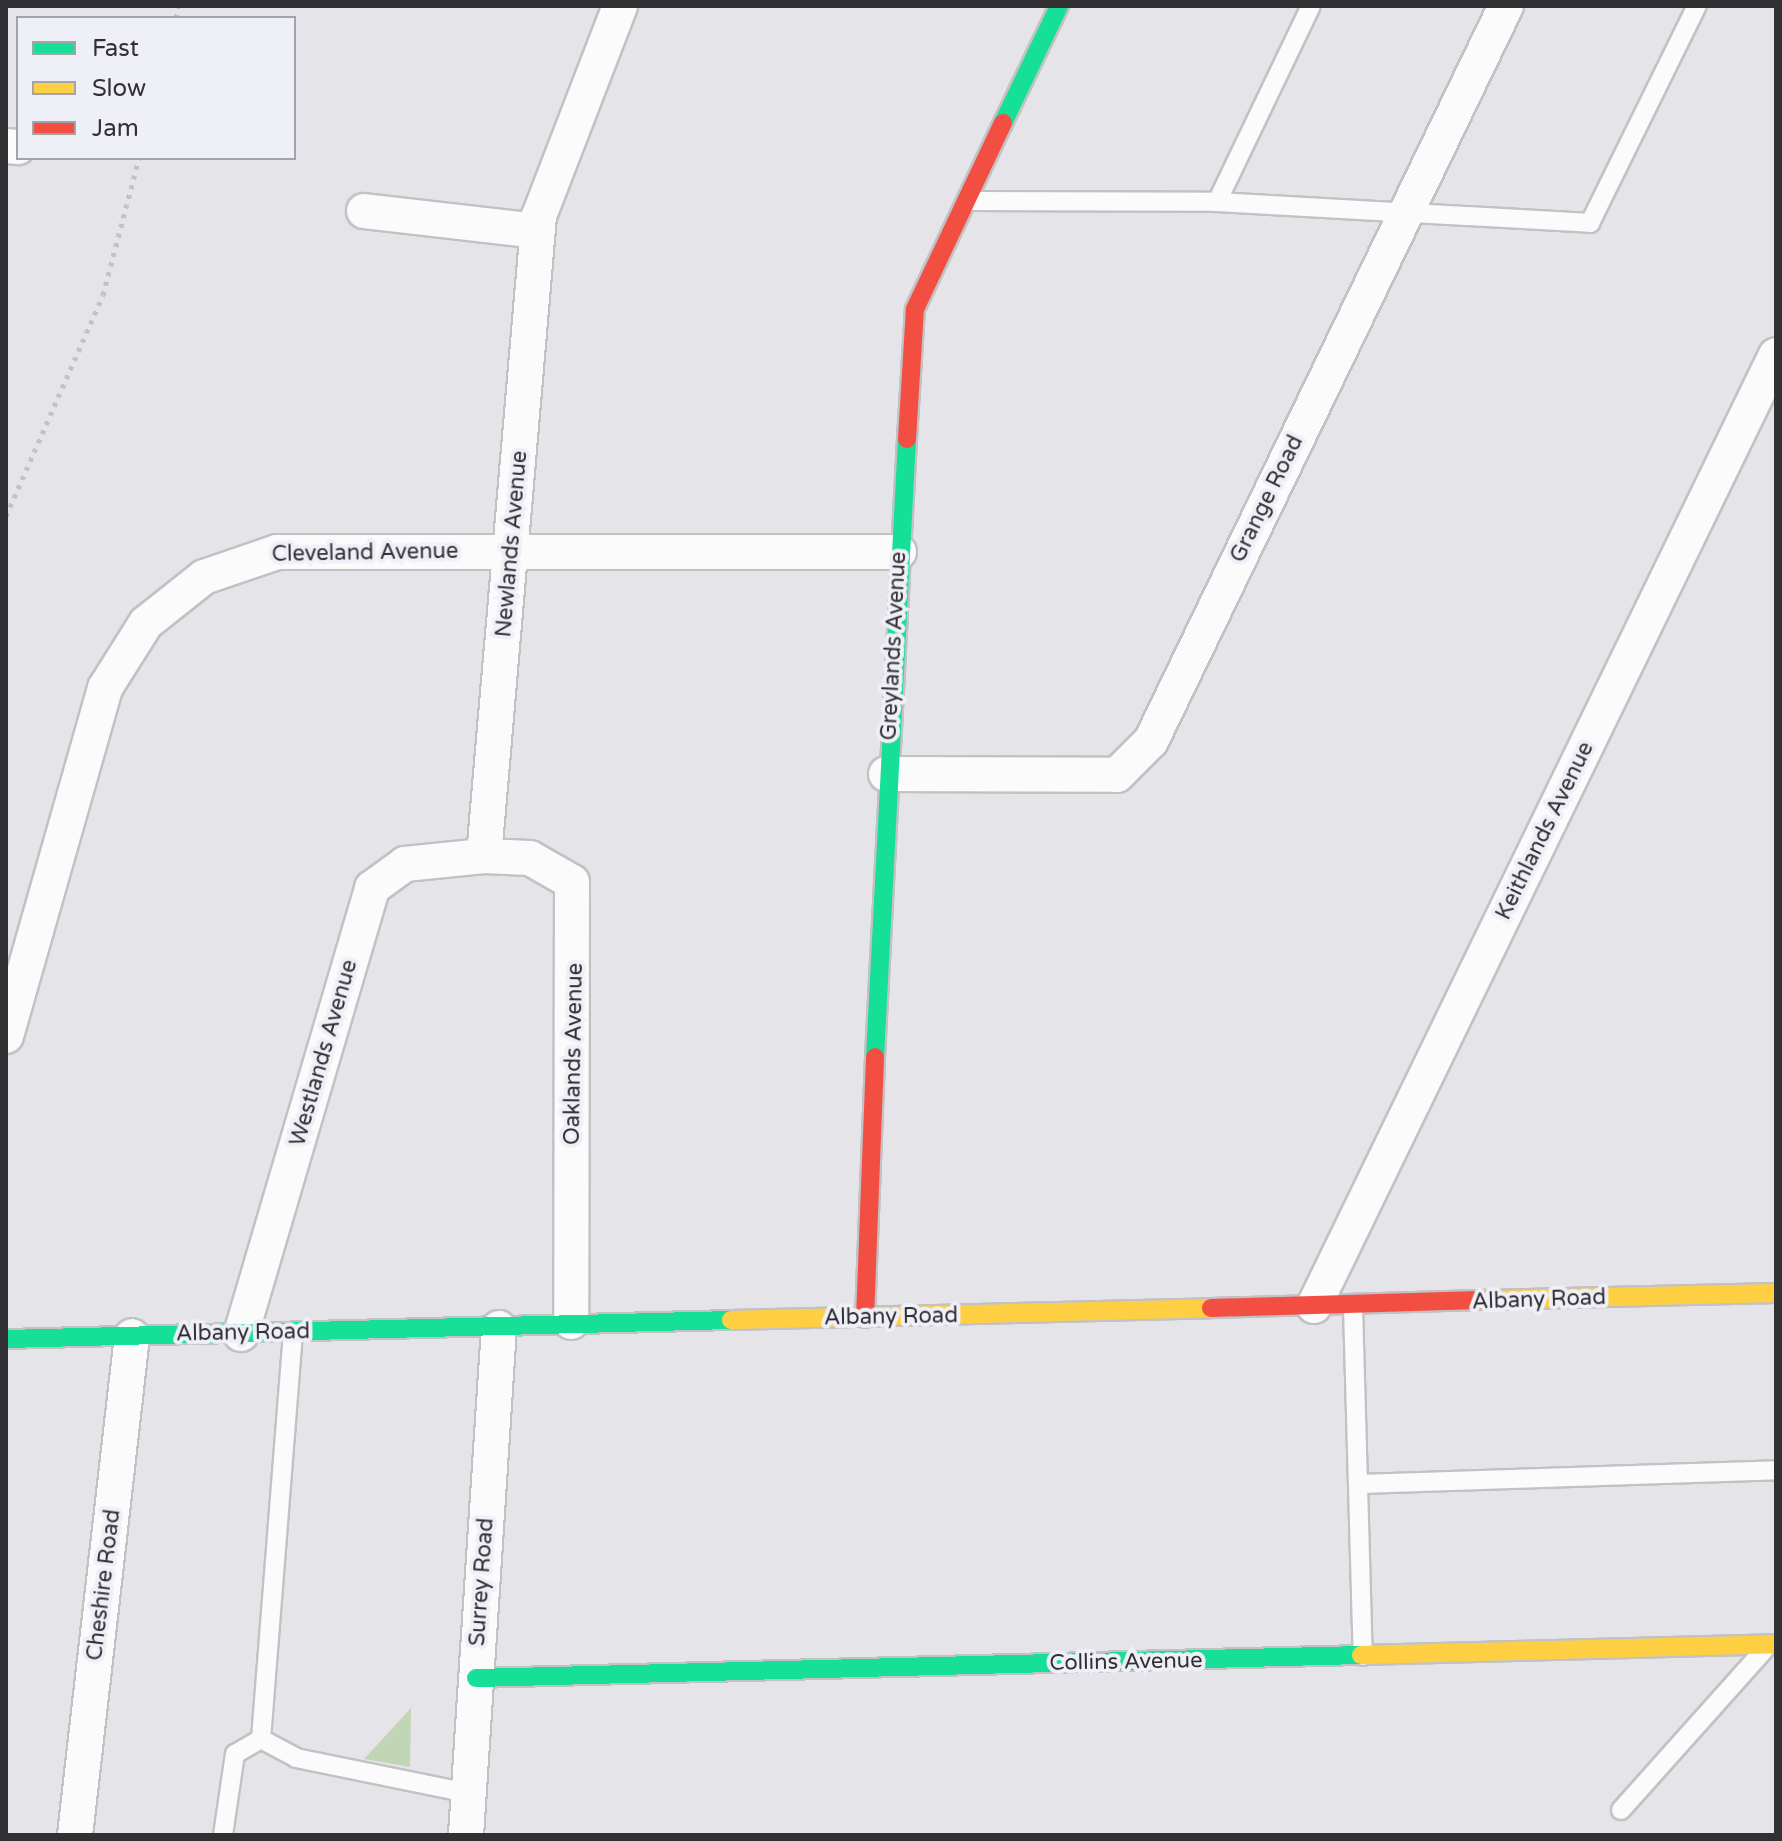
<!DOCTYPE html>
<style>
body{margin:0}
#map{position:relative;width:1782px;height:1841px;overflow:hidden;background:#e4e4e9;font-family:"Varela Round",sans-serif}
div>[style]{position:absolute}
.green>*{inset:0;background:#c1d6b5}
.path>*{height:5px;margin-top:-2.5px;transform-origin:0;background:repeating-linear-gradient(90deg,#c3c3c5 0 4px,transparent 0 10px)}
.roads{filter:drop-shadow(2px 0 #c2c2c5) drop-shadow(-2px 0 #c2c2c5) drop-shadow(0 2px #c2c2c5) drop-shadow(0 -2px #c2c2c5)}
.lane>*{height:18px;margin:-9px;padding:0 9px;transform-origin:9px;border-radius:9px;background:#fbfbfc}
.street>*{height:34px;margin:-17px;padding:0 17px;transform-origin:17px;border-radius:17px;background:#fbfbfc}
.fast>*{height:18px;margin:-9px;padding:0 9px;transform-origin:9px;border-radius:9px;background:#16e098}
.slow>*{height:18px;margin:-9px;padding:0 9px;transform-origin:9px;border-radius:9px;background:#ffcf43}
.jam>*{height:18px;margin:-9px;padding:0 9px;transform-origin:9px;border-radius:9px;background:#f24e42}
span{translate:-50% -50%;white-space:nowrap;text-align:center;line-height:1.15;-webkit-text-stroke:8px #efeff8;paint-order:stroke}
.street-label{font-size:22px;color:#313134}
.frame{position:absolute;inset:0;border:8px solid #313134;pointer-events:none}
.legend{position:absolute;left:16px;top:16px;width:280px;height:144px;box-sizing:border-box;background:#efeff8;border:2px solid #a3a3aa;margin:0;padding:10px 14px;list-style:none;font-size:24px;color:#313134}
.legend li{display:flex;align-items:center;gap:16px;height:40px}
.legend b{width:40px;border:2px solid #a3a3aa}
</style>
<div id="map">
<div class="green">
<div style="clip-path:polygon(411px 1708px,410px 1767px,364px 1759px)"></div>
</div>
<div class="path">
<div style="left:176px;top:18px;width:12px;rotate:-81deg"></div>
<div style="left:6px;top:516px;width:241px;rotate:-66.3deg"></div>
<div style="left:103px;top:295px;width:142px;rotate:-75.3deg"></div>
</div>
<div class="roads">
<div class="lane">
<div style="left:968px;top:201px;width:249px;rotate:0.2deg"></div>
<div style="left:1217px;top:202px;width:374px;rotate:3.2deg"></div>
<div style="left:1590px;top:223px;width:242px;rotate:-63.8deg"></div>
<div style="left:1217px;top:202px;width:217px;rotate:-64.4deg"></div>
<div style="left:1353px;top:1307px;width:349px;rotate:88.4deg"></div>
<div style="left:1361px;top:1484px;width:415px;rotate:-1.9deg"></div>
<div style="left:261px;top:1739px;width:40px;rotate:28deg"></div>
<div style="left:296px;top:1758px;width:176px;rotate:11.5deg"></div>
<div style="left:1621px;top:1810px;width:215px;rotate:-48.2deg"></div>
<div style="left:223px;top:1835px;width:82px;rotate:-81.6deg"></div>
<div style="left:235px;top:1754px;width:30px;rotate:-30deg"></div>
<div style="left:261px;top:1739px;width:407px;rotate:-85.5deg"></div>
</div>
<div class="street">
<div style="left:6px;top:146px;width:12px;rotate:5deg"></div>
<div style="left:364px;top:211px;width:174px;rotate:6.6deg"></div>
<div style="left:886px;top:774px;width:231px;rotate:0.2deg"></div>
<div style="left:1117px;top:775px;width:48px;rotate:-45deg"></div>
<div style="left:1151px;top:741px;width:816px;rotate:-64.22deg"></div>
<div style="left:484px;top:856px;width:642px;rotate:-85.09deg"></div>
<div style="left:539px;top:216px;width:225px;rotate:-68.9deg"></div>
<div style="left:6px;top:1036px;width:362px;rotate:-74.1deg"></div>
<div style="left:105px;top:688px;width:77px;rotate:-57.8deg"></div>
<div style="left:146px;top:623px;width:74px;rotate:-38.4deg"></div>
<div style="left:204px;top:577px;width:77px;rotate:-18.9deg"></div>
<div style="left:277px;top:552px;width:622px"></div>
<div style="left:1314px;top:1306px;width:1057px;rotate:-64.09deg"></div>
<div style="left:241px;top:1334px;width:465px;rotate:-73.6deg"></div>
<div style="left:372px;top:888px;width:41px;rotate:-36deg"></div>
<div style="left:405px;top:864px;width:79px;rotate:-5.8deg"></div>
<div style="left:484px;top:856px;width:46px;rotate:2.5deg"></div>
<div style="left:530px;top:858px;width:48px;rotate:29.7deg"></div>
<div style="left:572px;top:882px;width:440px;rotate:90.1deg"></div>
<div style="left:75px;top:1835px;width:502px;rotate:-83.48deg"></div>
<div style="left:466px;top:1835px;width:508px;rotate:-86.28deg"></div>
</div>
<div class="fast">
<div style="left:1003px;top:123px;width:130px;rotate:-64.4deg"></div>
<div style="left:875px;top:1057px;width:619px;rotate:-87.04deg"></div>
<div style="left:6px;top:1339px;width:725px;rotate:-1.5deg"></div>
<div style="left:476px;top:1678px;width:885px;rotate:-1.49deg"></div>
</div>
<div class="slow">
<div style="left:1488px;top:1300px;width:288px;rotate:-1.4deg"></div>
<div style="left:731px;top:1320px;width:480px;rotate:-1.4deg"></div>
<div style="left:1361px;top:1655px;width:415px;rotate:-1.5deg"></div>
</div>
<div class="jam">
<div style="left:907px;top:439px;width:130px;rotate:-86.5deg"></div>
<div style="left:915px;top:309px;width:206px;rotate:-64.7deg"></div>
<div style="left:1211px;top:1308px;width:277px;rotate:-1.7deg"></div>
<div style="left:865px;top:1318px;width:261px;rotate:-87.8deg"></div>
</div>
</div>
<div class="street-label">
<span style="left:1267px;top:499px;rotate:-64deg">Grange Road</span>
<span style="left:512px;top:544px;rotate:-85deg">Newlands Avenue</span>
<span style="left:365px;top:553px;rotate:-1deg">Cleveland Avenue</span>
<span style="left:894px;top:646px;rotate:-87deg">Greylands Avenue</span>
<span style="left:1545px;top:831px;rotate:-64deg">Keithlands Avenue</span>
<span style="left:324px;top:1053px;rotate:-74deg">Westlands Avenue</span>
<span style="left:574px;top:1054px;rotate:-89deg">Oaklands Avenue</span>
<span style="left:1539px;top:1300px;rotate:-2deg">Albany Road</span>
<span style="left:891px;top:1317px;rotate:-1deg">Albany Road</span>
<span style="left:243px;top:1333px;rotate:-1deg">Albany Road</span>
<span style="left:482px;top:1582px;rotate:-86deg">Surrey Road</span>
<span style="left:104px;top:1585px;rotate:-83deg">Cheshire Road</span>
<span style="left:1126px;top:1662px;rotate:-1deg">Collins Avenue</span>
</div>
<div class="frame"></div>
<ul class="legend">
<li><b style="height:10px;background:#16e098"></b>Fast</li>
<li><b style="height:10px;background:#ffcf43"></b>Slow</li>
<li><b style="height:10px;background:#f24e42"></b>Jam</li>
</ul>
</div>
